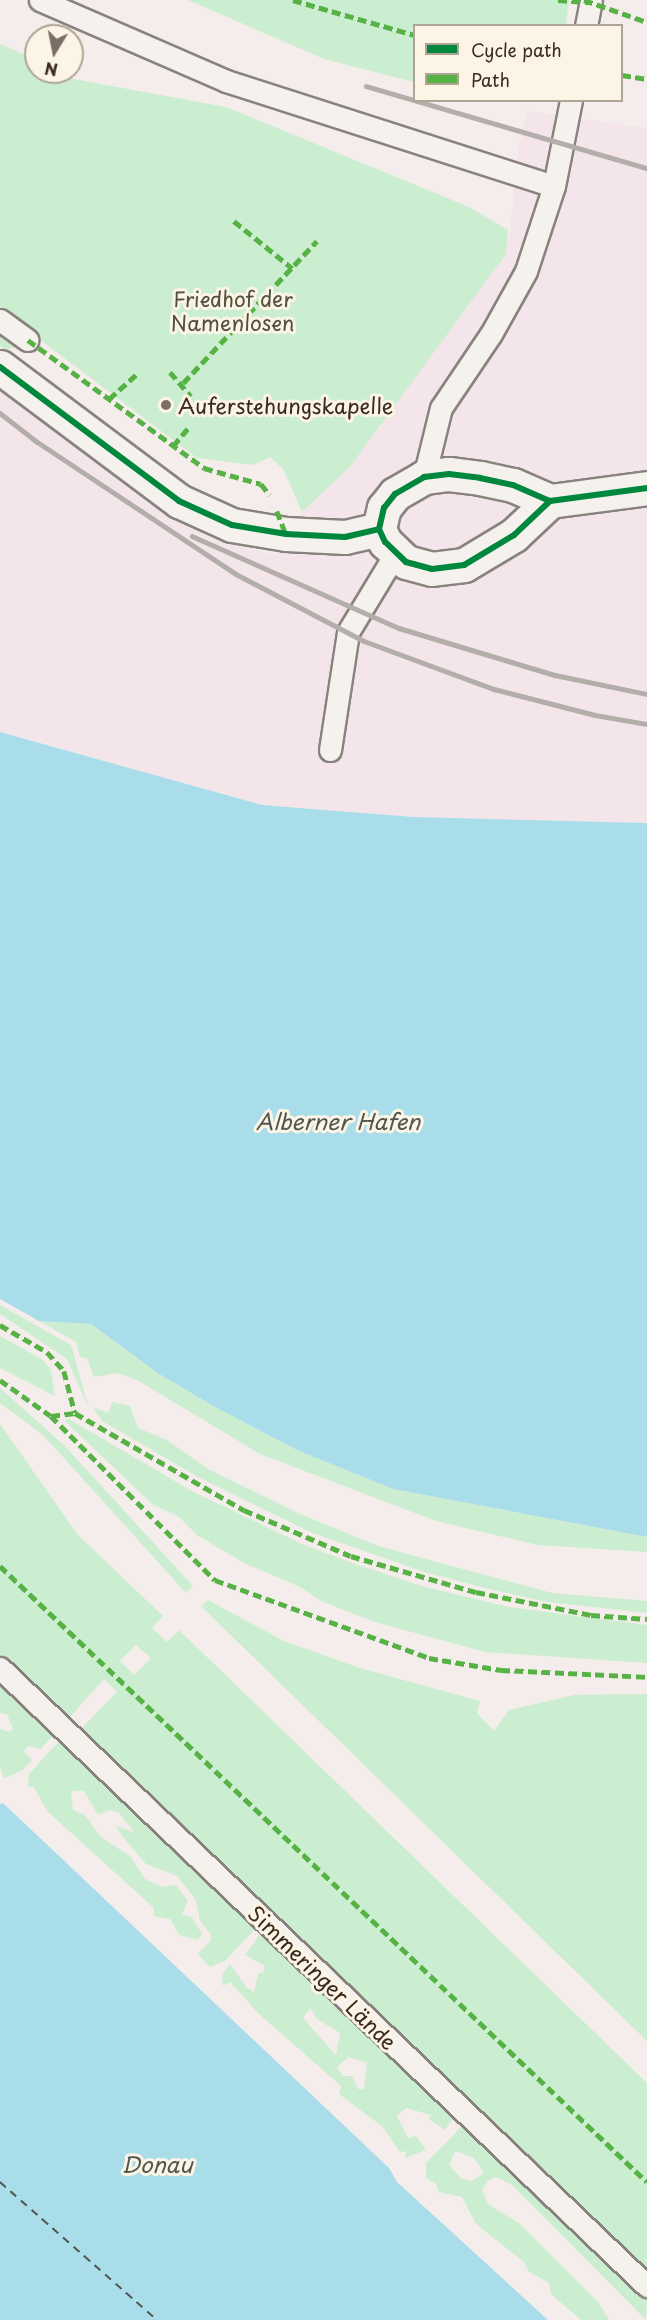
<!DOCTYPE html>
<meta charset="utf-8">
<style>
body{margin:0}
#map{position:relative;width:647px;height:2320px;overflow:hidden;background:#f4edeb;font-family:"Playpen Sans",sans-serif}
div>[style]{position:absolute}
.built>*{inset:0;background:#f4e5ea}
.green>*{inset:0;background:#cceed0}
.water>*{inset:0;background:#aaddea}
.ferry>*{height:1.5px;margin-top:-0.75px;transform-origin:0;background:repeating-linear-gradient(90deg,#4f5551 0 8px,transparent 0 14px)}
.roads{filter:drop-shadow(2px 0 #89837f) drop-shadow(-2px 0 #89837f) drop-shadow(0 2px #89837f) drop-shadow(0 -2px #89837f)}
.lane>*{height:21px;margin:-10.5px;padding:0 10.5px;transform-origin:10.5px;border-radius:10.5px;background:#f5f1ec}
.street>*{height:33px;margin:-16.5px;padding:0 16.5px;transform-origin:16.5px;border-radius:16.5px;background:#f5f1ec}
.rail>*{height:4.5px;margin:-2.25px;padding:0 2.25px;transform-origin:2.25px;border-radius:2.25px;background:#b3aea9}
.quiet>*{height:4.5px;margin-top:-2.25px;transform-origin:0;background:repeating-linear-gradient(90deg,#57b245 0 9px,transparent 0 13.5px)}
.cycleway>*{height:6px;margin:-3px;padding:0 3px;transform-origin:3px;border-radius:3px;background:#00873e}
.dots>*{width:16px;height:16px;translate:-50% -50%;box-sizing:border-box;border:3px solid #fcf5e5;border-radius:50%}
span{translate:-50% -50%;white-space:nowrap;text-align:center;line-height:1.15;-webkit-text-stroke:6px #fcf5e5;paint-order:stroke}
.park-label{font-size:21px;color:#51513d}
.poi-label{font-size:21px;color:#3b2a1e}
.left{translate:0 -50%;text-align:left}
.street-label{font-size:21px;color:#3b2a1e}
.water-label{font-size:22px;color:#4f5551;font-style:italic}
.legend{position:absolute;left:413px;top:24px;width:210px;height:78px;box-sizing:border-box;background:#fcf5e5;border:2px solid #afa495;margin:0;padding:8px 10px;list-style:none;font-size:18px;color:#3b2a1e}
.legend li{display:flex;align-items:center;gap:12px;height:30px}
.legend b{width:30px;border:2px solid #afa495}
.north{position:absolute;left:24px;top:24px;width:60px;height:60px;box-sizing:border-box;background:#fcf5e5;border:2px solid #afa495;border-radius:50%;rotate:190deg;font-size:16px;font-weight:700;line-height:24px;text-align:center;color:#3b2a1e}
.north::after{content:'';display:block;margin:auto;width:21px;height:27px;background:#7c6e66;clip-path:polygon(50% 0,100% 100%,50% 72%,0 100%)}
</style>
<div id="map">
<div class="built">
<div style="clip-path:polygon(528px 111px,647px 128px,647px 823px,414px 817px,262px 805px,0 732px,0 383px,163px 508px,219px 539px,275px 555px,302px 512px,349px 468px,509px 241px,519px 144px)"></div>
</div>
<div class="green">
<div style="clip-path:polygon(188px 0,569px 0,566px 25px,414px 26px,414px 82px,324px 59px)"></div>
<div style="clip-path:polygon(0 44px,36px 60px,36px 72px,61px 72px,74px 79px,226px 107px,469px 207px,508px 230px,506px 254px,349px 468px,302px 512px,283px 469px,270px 457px,253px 465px,197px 458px,39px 339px,6px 350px,0 346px)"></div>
<div style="clip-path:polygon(0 1305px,71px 1345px,89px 1409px,67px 1359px,0 1314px)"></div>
<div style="clip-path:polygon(39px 1321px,91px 1324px,159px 1374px,215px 1407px,297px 1450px,393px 1489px,647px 1537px,647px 1552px,538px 1545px,436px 1521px,260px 1454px,137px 1380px,118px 1373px,94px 1377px,87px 1358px,80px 1357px,76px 1342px)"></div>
<div style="clip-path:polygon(0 1336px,43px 1360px,51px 1370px,55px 1396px,0 1368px)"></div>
<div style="clip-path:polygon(0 1388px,64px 1445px,193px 1586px,186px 1593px,44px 1436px,0 1403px)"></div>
<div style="clip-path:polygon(112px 1402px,130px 1406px,138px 1428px,167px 1440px,208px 1469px,300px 1514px,378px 1546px,552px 1593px,647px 1601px,647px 1613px,547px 1602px,485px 1588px,424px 1572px,310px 1532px,198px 1477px,102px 1421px,93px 1407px,108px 1413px)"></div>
<div style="clip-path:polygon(67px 1418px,192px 1491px,302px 1544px,355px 1564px,425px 1587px,509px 1607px,647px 1625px,647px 1663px,485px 1652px,375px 1622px,321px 1601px,300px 1587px,244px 1563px,197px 1535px,179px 1517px,152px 1504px,65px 1421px)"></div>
<div style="clip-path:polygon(evenodd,0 1424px,78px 1535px,163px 1616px,152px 1628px,167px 1642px,179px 1630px,647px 2083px,647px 2276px,82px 1734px,82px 1728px,117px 1692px,104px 1679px,69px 1718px,64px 1717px,0 1657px,0 1424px,136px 1645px,151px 1658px,134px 1675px,120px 1661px,136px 1645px)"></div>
<div style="clip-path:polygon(208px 1600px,284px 1641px,360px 1668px,480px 1701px,477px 1713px,494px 1731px,509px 1710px,574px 1695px,647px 1694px,647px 2041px,201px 1606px)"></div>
<div style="clip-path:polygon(0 1680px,55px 1733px,41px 1749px,28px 1746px,24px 1751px,32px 1760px,23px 1770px,4px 1778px,0 1768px,0 1729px,9px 1732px,13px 1729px,7px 1714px,0 1713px)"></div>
<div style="clip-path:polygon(59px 1741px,67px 1743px,254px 1920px,254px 1930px,225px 1961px,210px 1967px,198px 1954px,210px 1941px,211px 1934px,200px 1921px,196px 1900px,177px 1876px,146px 1864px,123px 1837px,115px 1825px,135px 1833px,118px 1812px,109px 1810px,98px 1815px,84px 1791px,71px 1791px,73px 1810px,85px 1815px,101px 1837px,131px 1857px,145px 1879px,162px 1887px,176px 1885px,188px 1901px,182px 1915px,192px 1917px,202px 1934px,198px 1940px,179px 1935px,170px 1919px,154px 1916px,154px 1908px,47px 1811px,34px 1787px,28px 1787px,29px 1774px)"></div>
<div style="clip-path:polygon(evenodd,260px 1934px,268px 1934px,455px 2116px,445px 2130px,429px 2119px,431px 2115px,406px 2108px,397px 2116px,408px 2138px,416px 2136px,426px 2150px,405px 2158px,406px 2152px,399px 2151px,383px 2127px,339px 2094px,341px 2086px,258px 2013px,230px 1982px,223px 1986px,222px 1975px,230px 1964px,247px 1988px,254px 1992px,258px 1974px,264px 1972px,265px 1966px,245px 1955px,260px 1934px,310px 2008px,317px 2019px,340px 2033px,336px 2055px,303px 2018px,310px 2008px,260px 1934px,348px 2057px,367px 2063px,364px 2089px,358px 2089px,352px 2076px,343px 2076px,337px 2067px,348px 2057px)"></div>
<div style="clip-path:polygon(evenodd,465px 2123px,647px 2298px,646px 2320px,511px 2184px,495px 2177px,488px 2181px,482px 2190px,488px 2204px,520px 2224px,598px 2302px,609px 2320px,581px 2320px,551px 2294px,549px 2283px,529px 2272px,524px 2262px,476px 2224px,462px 2197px,439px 2192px,436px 2184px,426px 2178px,426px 2163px,465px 2123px,455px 2151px,474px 2158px,484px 2173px,472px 2181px,462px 2179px,449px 2165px,455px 2151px)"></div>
</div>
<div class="water">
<div style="clip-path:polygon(0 732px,262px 805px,414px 817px,647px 823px,647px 1537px,393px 1489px,297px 1450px,215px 1407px,159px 1374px,91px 1324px,39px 1321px,0 1299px)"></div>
<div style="clip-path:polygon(3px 1803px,389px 2168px,397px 2182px,548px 2320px,0 2320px,0 1804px)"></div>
</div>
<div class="ferry">
<div style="left:0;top:2182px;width:209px;rotate:41.3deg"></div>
</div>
<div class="roads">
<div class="lane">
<div style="left:40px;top:0;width:203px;rotate:23.5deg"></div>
<div style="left:226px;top:81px;width:344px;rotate:17.8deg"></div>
<div style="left:586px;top:26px;width:26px;rotate:-79deg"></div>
<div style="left:0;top:320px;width:34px;rotate:36deg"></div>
<div style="left:424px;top:477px;width:71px;rotate:-76.2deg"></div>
<div style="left:441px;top:408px;width:89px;rotate:-56deg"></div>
<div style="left:491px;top:334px;width:72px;rotate:-60.9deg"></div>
<div style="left:526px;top:271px;width:89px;rotate:-71.8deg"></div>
<div style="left:554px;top:186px;width:88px;rotate:-78.8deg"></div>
<div style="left:330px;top:750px;width:119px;rotate:-81.3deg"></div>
<div style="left:348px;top:632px;width:91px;rotate:-58.9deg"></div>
<div style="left:0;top:1668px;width:895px;rotate:43.69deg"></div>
</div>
<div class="street">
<div style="left:0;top:367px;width:224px;rotate:36.8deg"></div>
<div style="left:179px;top:501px;width:58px;rotate:24.4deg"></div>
<div style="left:232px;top:525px;width:55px;rotate:9.5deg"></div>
<div style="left:286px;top:534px;width:59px;rotate:2.9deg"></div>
<div style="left:345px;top:537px;width:35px;rotate:-13deg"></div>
<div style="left:550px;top:501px;width:50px;rotate:136.6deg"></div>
<div style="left:514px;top:535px;width:58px;rotate:149deg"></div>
<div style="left:464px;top:565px;width:32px;rotate:173deg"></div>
<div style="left:432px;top:569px;width:27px;rotate:-165deg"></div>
<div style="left:406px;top:562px;width:29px;rotate:-136deg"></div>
<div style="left:385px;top:542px;width:14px;rotate:-115deg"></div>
<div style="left:379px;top:529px;width:22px;rotate:-77deg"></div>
<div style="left:384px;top:508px;width:18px;rotate:-52deg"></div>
<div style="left:395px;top:494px;width:34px;rotate:-30deg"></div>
<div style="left:424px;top:477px;width:25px;rotate:-7deg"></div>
<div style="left:449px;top:474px;width:31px;rotate:7deg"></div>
<div style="left:480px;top:478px;width:34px;rotate:12deg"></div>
<div style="left:513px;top:485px;width:40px;rotate:23.4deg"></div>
<div style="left:550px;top:501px;width:98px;rotate:-7.6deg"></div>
</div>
</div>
<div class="rail">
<div style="left:366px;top:86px;width:293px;rotate:16.3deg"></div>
<div style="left:0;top:413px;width:46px;rotate:37.9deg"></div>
<div style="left:36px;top:441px;width:240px;rotate:33.6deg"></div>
<div style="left:236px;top:574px;width:144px;rotate:27.6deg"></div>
<div style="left:364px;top:641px;width:139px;rotate:20.3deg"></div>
<div style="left:494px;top:689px;width:104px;rotate:14.4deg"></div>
<div style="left:595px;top:715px;width:53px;rotate:9.8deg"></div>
<div style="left:192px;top:536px;width:227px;rotate:24deg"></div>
<div style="left:399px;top:628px;width:163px;rotate:16.8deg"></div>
<div style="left:555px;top:675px;width:94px;rotate:11.7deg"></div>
</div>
<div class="quiet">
<div style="left:293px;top:0;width:126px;rotate:16.1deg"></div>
<div style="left:558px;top:0;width:32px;rotate:4deg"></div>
<div style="left:584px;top:0;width:67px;rotate:19.2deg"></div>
<div style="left:622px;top:75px;width:25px;rotate:9deg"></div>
<div style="left:234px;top:221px;width:75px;rotate:39deg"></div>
<div style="left:28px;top:340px;width:218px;rotate:36deg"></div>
<div style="left:204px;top:468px;width:59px;rotate:15.7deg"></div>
<div style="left:261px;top:484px;width:14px;rotate:51deg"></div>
<div style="left:170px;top:372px;width:32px;rotate:49deg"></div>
<div style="left:183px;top:383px;width:195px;rotate:-46.7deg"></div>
<div style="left:109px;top:399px;width:39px;rotate:-42deg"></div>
<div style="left:173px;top:446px;width:23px;rotate:-50deg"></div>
<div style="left:277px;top:511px;width:25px;rotate:69deg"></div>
<div style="left:0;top:1325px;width:54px;rotate:29.9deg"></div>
<div style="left:47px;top:1352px;width:25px;rotate:48deg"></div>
<div style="left:64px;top:1371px;width:43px;rotate:75.3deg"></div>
<div style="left:0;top:1380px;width:62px;rotate:35.2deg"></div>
<div style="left:51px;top:1416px;width:232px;rotate:45deg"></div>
<div style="left:215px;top:1580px;width:228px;rotate:20deg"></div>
<div style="left:429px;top:1658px;width:73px;rotate:9.5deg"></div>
<div style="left:501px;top:1670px;width:146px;rotate:2.7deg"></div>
<div style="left:51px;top:1416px;width:24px;rotate:-7deg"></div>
<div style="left:75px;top:1413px;width:195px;rotate:29.9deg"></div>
<div style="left:244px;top:1510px;width:116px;rotate:23.3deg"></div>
<div style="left:351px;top:1556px;width:130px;rotate:16.1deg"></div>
<div style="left:476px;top:1592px;width:117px;rotate:11.3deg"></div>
<div style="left:591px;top:1615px;width:56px;rotate:4.1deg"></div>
<div style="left:0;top:1566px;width:893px;rotate:43.59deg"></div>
</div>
<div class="cycleway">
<div style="left:0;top:367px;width:224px;rotate:36.8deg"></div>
<div style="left:179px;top:501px;width:58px;rotate:24.4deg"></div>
<div style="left:232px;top:525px;width:55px;rotate:9.5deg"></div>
<div style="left:286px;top:534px;width:59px;rotate:2.9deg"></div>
<div style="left:345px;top:537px;width:35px;rotate:-13deg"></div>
<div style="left:550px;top:501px;width:50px;rotate:136.6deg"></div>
<div style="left:514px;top:535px;width:58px;rotate:149deg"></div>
<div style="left:464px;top:565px;width:32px;rotate:173deg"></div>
<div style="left:432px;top:569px;width:27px;rotate:-165deg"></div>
<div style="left:406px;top:562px;width:29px;rotate:-136deg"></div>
<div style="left:385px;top:542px;width:14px;rotate:-115deg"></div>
<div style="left:379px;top:529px;width:22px;rotate:-77deg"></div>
<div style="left:384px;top:508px;width:18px;rotate:-52deg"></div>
<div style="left:395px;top:494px;width:34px;rotate:-30deg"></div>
<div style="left:424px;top:477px;width:25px;rotate:-7deg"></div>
<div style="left:449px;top:474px;width:31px;rotate:7deg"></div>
<div style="left:480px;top:478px;width:34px;rotate:12deg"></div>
<div style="left:513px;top:485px;width:40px;rotate:23.4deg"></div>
<div style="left:550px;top:501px;width:98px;rotate:-7.6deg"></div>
</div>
<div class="dots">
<div style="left:166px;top:405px;background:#7c6e66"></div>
</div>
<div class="park-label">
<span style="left:233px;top:310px">Friedhof der<br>Namenlosen</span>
</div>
<div class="poi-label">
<span class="left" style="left:178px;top:405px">Auferstehungskapelle</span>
</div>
<div class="street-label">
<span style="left:323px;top:1977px;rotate:44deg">Simmeringer Lände</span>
</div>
<div class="water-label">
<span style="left:338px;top:1121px">Alberner Hafen</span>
<span style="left:157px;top:2164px">Donau</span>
</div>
<ul class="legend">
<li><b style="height:8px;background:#00873e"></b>Cycle path</li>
<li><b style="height:8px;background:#57b245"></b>Path</li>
</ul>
<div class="north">N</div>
</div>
